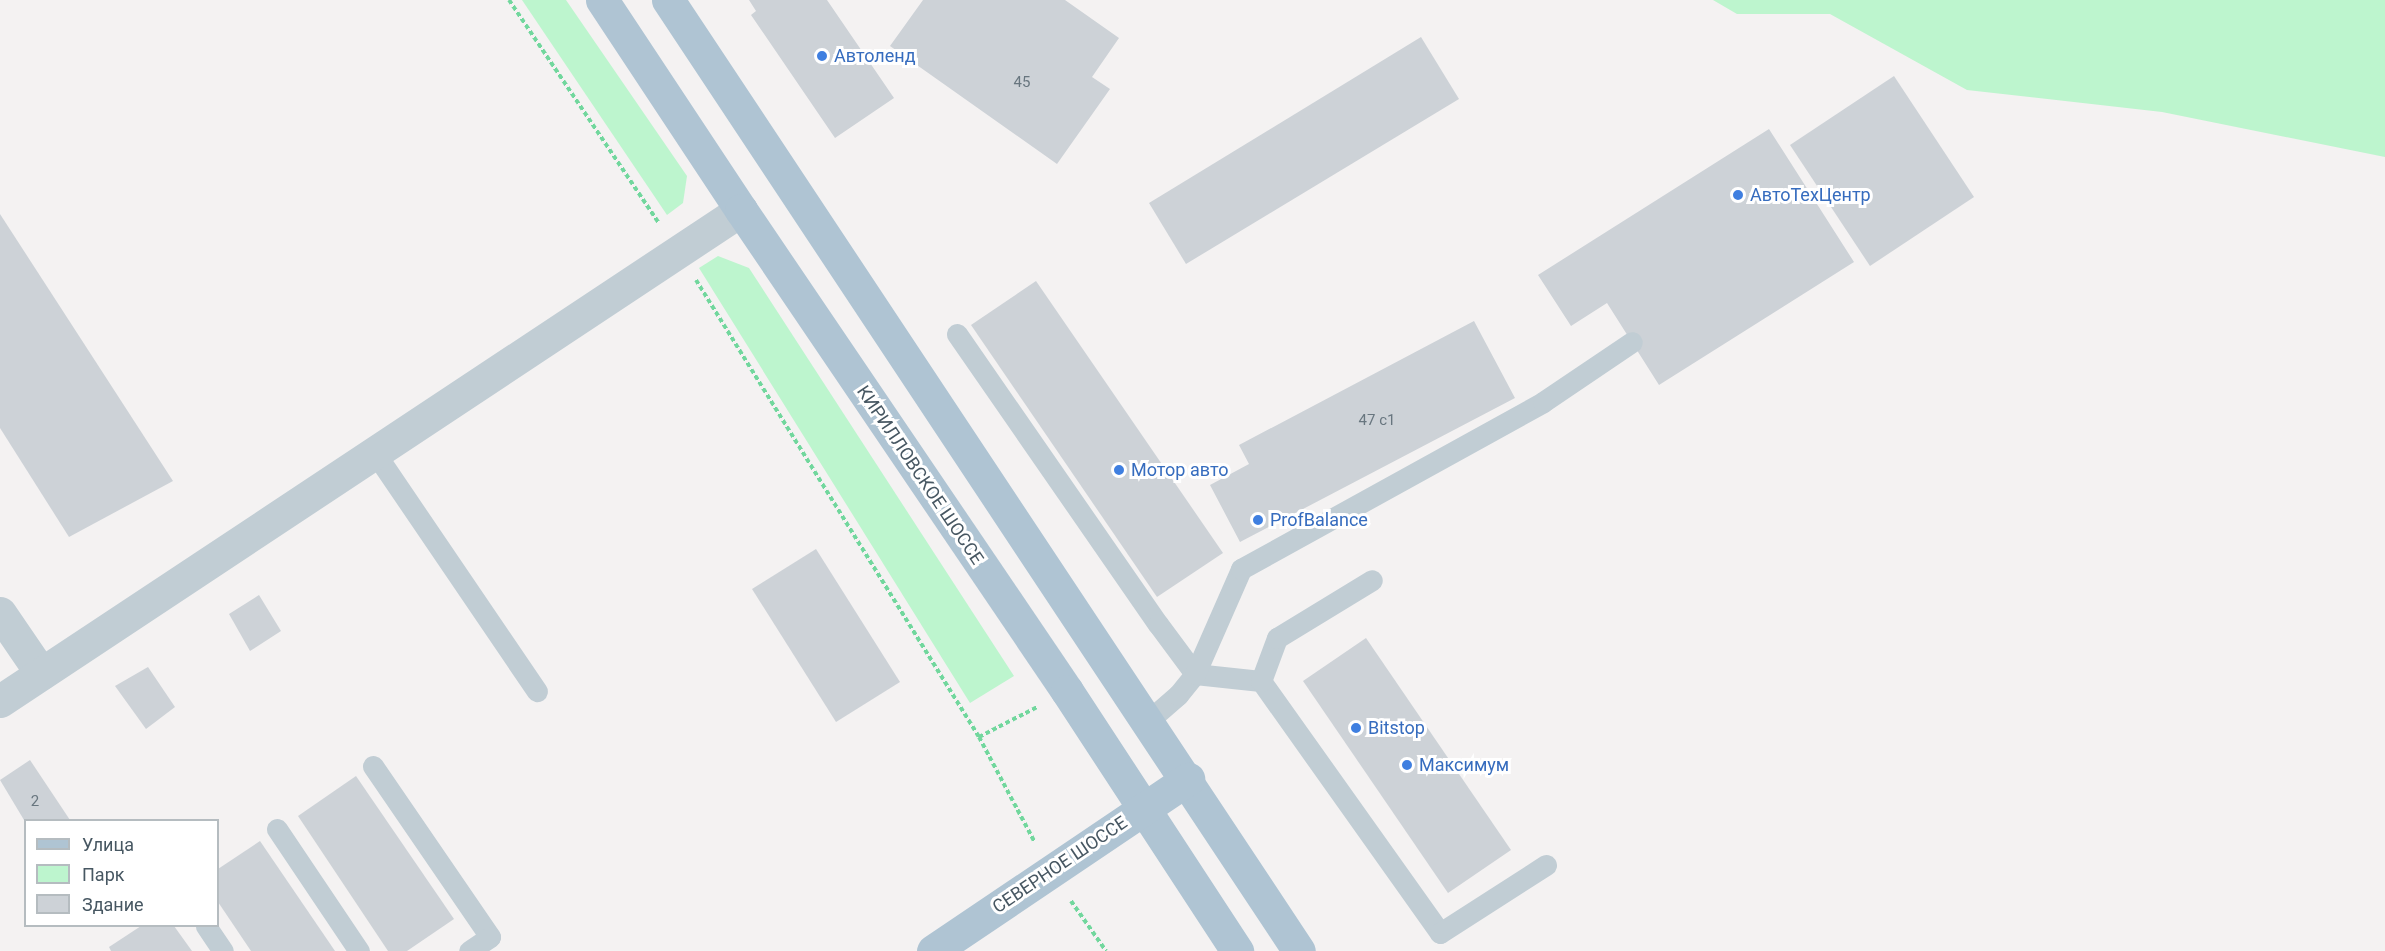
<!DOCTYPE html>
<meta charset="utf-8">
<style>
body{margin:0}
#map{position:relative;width:2385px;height:951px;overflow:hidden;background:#f4f2f2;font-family:Roboto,sans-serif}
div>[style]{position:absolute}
.green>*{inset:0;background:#bdf5ce}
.building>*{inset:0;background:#cdd2d7}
.path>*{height:4px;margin-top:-2px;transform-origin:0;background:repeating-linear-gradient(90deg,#71d79d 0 4.5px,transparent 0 7.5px)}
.lane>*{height:21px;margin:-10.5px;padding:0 10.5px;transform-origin:10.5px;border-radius:10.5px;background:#c1cdd4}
.street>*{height:33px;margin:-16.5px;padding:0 16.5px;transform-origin:16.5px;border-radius:16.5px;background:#c1cdd4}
.primary>*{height:33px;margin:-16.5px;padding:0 16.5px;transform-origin:16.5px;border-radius:16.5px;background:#afc4d3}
.dots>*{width:16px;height:16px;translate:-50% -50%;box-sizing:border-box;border:3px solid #fff;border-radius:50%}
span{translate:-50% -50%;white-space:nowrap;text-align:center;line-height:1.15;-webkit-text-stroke:6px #fff;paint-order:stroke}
.number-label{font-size:15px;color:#68767f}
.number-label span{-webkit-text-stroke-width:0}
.shop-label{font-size:18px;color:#366cbe}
.left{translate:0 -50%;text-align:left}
.street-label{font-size:18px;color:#475762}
.legend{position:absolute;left:24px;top:819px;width:195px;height:108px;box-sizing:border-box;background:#fff;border:2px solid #b5bcc0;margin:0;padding:8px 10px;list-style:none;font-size:18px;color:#475762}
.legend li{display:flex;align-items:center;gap:12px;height:30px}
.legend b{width:30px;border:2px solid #b5bcc0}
</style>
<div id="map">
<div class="green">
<div style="clip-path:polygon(522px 0,566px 0,687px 176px,683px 203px,667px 215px)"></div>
<div style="clip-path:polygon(1713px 0,2385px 0,2385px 157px,2162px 112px,1967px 90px,1830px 14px,1737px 14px)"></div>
<div style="clip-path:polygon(718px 256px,749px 268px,1014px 676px,970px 703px,699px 268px)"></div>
</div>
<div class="building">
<div style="clip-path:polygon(749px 0,827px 0,894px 98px,835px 138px,751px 15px,756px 11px)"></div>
<div style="clip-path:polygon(923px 0,1065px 0,1119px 38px,1092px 77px,1110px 89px,1057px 164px,890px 46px)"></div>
<div style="clip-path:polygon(1421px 37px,1459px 99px,1186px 264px,1149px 203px)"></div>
<div style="clip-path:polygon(1894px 76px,1974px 197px,1870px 266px,1790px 145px)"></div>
<div style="clip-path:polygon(1769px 129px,1854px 262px,1659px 385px,1607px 303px,1571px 326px,1538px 275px)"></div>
<div style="clip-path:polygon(0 214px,173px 481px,69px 537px,0 428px)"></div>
<div style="clip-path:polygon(1036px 281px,1223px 553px,1157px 597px,971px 325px)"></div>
<div style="clip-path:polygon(1474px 321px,1515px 398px,1240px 542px,1210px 485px,1249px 464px,1239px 445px)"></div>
<div style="clip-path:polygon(816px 549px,900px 682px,836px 722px,752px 589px)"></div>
<div style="clip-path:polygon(259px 595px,281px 631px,250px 651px,229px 614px)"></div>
<div style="clip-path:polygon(1366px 638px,1511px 850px,1448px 893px,1303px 681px)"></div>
<div style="clip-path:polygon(148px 667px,175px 707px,146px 729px,115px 686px)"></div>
<div style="clip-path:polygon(30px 760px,70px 820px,24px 820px,0 780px)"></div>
<div style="clip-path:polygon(356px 776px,454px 919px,407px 951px,388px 951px,298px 816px)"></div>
<div style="clip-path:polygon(260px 841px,335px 951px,251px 951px,218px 902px,218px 869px)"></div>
<div style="clip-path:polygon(141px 926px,174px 926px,192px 951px,111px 951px,109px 947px)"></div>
</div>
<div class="path">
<div style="left:509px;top:0;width:269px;rotate:56.1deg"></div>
<div style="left:696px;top:280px;width:538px;rotate:58.23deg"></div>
<div style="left:979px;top:737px;width:118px;rotate:62.1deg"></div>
<div style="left:979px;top:737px;width:65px;rotate:-27.3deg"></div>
<div style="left:1071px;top:901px;width:61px;rotate:55deg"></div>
</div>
<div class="lane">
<div style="left:957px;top:334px;width:353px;rotate:55.3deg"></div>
<div style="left:1158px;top:624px;width:62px;rotate:53.5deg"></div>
<div style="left:1195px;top:674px;width:66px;rotate:6.1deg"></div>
<div style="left:1261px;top:681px;width:309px;rotate:54.6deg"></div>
<div style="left:1440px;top:933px;width:126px;rotate:-32.7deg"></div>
<div style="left:375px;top:453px;width:288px;rotate:55.8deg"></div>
<div style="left:1261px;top:681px;width:46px;rotate:-69.6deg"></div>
<div style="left:1277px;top:638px;width:111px;rotate:-31.4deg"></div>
<div style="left:1148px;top:721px;width:40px;rotate:-41deg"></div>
<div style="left:1178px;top:695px;width:27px;rotate:-51deg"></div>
<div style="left:1195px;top:674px;width:115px;rotate:-66.3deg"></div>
<div style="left:1241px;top:569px;width:345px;rotate:-28.9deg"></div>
<div style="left:1543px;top:402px;width:107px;rotate:-34deg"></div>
<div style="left:373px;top:766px;width:207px;rotate:55.6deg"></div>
<div style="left:490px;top:937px;width:25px;rotate:146deg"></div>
<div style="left:277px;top:829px;width:147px;rotate:56.1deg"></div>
<div style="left:206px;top:926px;width:30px;rotate:56deg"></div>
</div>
<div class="street">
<div style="left:0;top:613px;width:73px;rotate:55.7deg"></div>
<div style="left:0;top:701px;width:889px;rotate:-33.53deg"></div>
</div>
<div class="primary">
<div style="left:602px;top:0;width:252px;rotate:56.5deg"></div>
<div style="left:741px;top:210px;width:581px;rotate:55.87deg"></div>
<div style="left:1067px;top:691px;width:311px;rotate:56.8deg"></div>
<div style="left:668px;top:0;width:1141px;rotate:56.44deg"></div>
<div style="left:933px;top:951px;width:308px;rotate:-34deg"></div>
</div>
<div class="dots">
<div style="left:822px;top:56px;background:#3f7fe0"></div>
<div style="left:1738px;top:195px;background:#3f7fe0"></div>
<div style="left:1119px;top:470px;background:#3f7fe0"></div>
<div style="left:1258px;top:520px;background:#3f7fe0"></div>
<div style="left:1356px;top:728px;background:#3f7fe0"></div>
<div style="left:1407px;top:765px;background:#3f7fe0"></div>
</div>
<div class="number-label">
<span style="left:1022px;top:83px">45</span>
<span style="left:1377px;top:421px">47 с1</span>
<span style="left:35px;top:802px">2</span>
</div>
<div class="shop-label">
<span class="left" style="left:834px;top:56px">Автоленд</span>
<span class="left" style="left:1750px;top:195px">АвтоТехЦентр</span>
<span class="left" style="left:1131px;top:470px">Мотор авто</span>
<span class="left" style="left:1270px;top:520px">ProfBalance</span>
<span class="left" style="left:1368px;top:728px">Bitstop</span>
<span class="left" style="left:1419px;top:765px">Максимум</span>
</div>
<div class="street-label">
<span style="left:920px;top:475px;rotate:56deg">КИРИЛЛОВСКОЕ ШОССЕ</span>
<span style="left:1060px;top:865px;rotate:-34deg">СЕВЕРНОЕ ШОССЕ</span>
</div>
<ul class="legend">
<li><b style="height:8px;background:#afc4d3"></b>Улица</li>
<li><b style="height:16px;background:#bdf5ce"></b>Парк</li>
<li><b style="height:16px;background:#cdd2d7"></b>Здание</li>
</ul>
</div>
